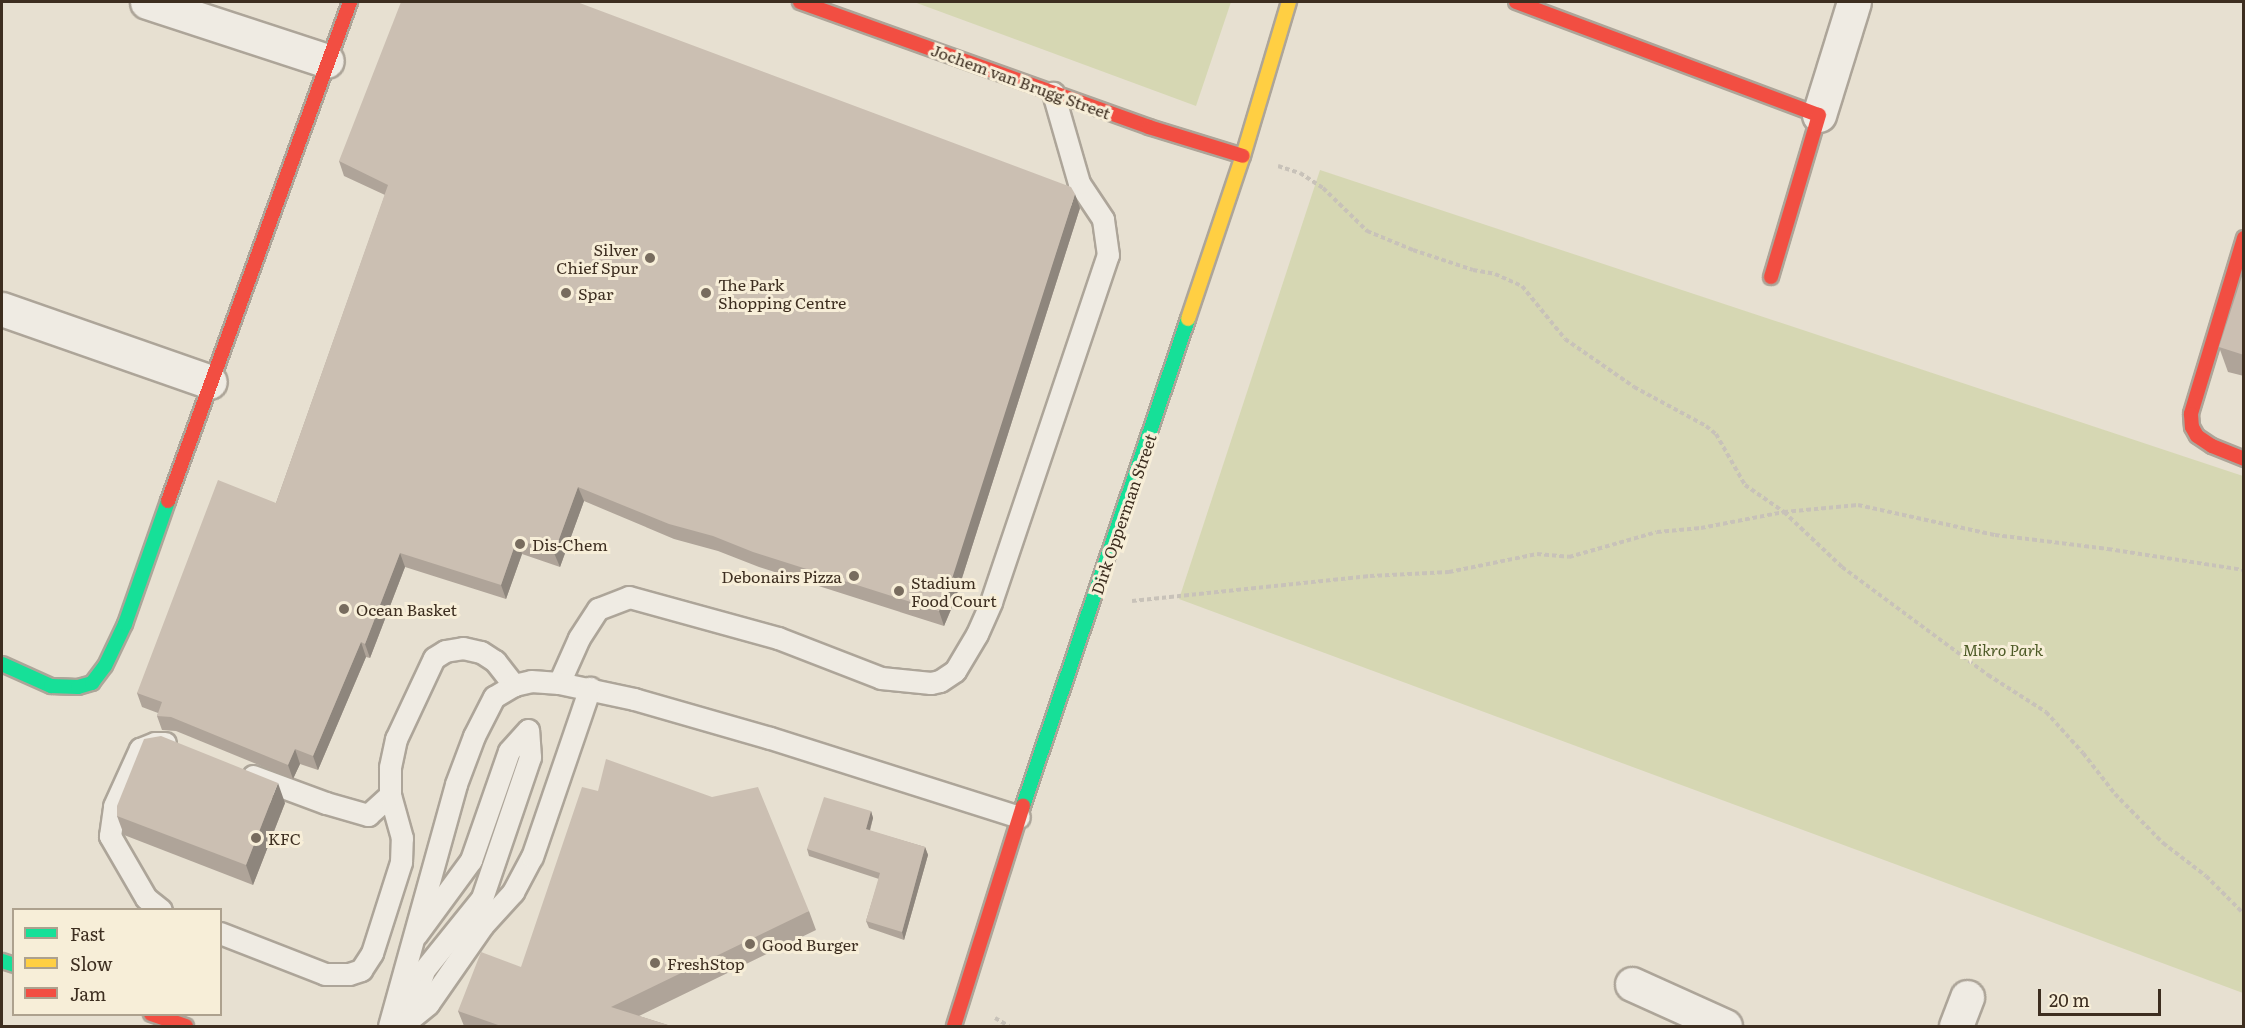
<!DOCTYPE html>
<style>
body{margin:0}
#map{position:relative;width:2245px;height:1028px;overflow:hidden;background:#e7e0d1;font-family:Literata,serif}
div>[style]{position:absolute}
.green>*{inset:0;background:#d6d7b3}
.path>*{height:4px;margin-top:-2px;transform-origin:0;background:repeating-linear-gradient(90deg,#c8c2b9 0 4.5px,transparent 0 7.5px)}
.roads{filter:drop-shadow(2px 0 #ada599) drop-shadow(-2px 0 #ada599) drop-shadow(0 2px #ada599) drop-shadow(0 -2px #ada599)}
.lane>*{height:21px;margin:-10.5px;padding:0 10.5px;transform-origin:10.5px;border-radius:10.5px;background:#efebe3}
.street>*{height:33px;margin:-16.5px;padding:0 16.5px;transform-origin:16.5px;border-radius:16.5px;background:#efebe3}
.fast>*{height:14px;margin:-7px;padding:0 7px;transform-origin:7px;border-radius:7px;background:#16e098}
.slow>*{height:14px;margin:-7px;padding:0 7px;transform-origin:7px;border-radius:7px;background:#ffcf43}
.jam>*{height:14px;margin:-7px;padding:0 7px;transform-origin:7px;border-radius:7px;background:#f24e42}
.wall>*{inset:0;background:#afa499}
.shaded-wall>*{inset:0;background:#8e867d}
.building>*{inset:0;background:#cbbfb2}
.dots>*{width:16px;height:16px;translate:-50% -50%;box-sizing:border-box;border:3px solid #f7eed8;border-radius:50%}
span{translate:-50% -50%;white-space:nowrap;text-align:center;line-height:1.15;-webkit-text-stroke:6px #f7eed8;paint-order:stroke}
.street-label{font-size:16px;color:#3d2e20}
.poi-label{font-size:16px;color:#3d2e20}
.right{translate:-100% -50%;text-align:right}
.left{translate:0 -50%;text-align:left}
.park-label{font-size:16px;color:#4d5a26;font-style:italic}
.frame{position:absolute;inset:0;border:3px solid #3d2e20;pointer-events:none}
.legend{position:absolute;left:12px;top:908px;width:210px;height:108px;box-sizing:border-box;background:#f7eed8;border:2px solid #ada18e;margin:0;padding:8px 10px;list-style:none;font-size:18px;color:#3d2e20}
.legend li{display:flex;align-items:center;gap:12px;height:30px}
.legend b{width:30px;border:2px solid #ada18e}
.scale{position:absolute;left:2038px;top:989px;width:123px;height:27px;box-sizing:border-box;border:3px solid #3d2e20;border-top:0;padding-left:8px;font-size:18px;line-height:21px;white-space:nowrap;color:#3d2e20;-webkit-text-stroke:4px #f7eed8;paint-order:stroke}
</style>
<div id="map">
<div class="green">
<div style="clip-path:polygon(914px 2px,1231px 2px,1196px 106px)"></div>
<div style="clip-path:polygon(1320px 170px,2243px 476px,2243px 993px,1179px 599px)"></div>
</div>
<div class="path">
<div style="left:1278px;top:166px;width:23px;rotate:18deg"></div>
<div style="left:1300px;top:173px;width:27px;rotate:33deg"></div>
<div style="left:1323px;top:188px;width:62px;rotate:44.3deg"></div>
<div style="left:1367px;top:231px;width:50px;rotate:22.4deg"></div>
<div style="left:1413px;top:250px;width:63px;rotate:18.4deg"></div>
<div style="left:1473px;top:270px;width:22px;rotate:10deg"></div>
<div style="left:1495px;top:274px;width:30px;rotate:24deg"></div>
<div style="left:1522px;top:286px;width:68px;rotate:50.9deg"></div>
<div style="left:1565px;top:339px;width:84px;rotate:34.8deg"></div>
<div style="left:1634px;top:387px;width:82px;rotate:28.4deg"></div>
<div style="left:1706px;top:426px;width:13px;rotate:39deg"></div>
<div style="left:1716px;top:434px;width:59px;rotate:60.4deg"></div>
<div style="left:1745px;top:485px;width:47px;rotate:34.7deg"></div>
<div style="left:1784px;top:512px;width:80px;rotate:43.5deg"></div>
<div style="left:1842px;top:567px;width:182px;rotate:36.5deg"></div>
<div style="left:1988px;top:675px;width:69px;rotate:32.5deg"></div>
<div style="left:2046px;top:712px;width:55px;rotate:47.9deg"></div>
<div style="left:2083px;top:753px;width:52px;rotate:52deg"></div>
<div style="left:2115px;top:794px;width:69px;rotate:45.6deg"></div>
<div style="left:2163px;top:843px;width:54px;rotate:37.5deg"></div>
<div style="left:2206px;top:876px;width:54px;rotate:45deg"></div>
<div style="left:1132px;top:601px;width:239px;rotate:-6deg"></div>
<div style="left:1370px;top:576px;width:79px;rotate:-2.9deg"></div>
<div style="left:1449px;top:572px;width:90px;rotate:-11.6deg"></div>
<div style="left:1537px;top:554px;width:32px;rotate:5deg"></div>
<div style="left:1569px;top:557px;width:91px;rotate:-15.9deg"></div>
<div style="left:1657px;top:532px;width:44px;rotate:-5.2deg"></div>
<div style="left:1701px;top:528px;width:85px;rotate:-10.9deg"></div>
<div style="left:1784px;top:512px;width:74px;rotate:-5.4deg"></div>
<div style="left:1858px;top:505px;width:140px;rotate:12.4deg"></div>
<div style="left:1995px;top:535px;width:114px;rotate:7.1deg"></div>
<div style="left:2108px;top:549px;width:138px;rotate:8.8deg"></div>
<div style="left:995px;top:1018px;width:16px;rotate:30deg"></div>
</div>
<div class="roads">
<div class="lane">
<div style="left:559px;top:683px;width:49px;rotate:-66deg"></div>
<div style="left:579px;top:638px;width:35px;rotate:-57deg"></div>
<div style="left:598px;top:609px;width:33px;rotate:-21deg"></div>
<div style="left:629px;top:597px;width:155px;rotate:15.4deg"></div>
<div style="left:778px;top:638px;width:110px;rotate:21.2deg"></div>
<div style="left:881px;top:678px;width:50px;rotate:5.7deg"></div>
<div style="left:931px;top:683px;width:9px;rotate:-13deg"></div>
<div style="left:940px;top:681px;width:18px;rotate:-34deg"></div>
<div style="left:955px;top:671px;width:43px;rotate:-59.3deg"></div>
<div style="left:977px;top:634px;width:35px;rotate:-66deg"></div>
<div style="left:991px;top:602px;width:366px;rotate:-71.4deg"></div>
<div style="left:1108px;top:255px;width:36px;rotate:-98deg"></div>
<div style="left:1103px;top:219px;width:43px;rotate:-123.7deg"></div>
<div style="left:1079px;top:183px;width:94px;rotate:-106.1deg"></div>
<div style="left:253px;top:776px;width:78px;rotate:20.3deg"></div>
<div style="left:326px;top:803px;width:44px;rotate:15.9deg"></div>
<div style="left:368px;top:815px;width:30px;rotate:-42deg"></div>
<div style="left:161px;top:910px;width:19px;rotate:-141deg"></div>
<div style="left:146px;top:898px;width:72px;rotate:-120.1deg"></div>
<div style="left:110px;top:836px;width:30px;rotate:-82deg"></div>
<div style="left:114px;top:806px;width:63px;rotate:-65.5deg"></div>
<div style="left:140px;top:749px;width:16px;rotate:-22deg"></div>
<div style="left:155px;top:743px;width:10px"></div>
<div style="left:220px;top:933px;width:113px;rotate:21.3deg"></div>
<div style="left:325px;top:974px;width:24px"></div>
<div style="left:349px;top:974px;width:13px;rotate:-18deg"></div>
<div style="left:361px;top:970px;width:20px;rotate:-57deg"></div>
<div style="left:372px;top:953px;width:96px;rotate:-72.3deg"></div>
<div style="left:401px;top:862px;width:24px;rotate:-88deg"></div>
<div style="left:402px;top:838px;width:45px;rotate:-105.6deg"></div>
<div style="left:390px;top:795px;width:28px;rotate:-90deg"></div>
<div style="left:390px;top:767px;width:29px;rotate:-78deg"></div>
<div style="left:396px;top:739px;width:89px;rotate:-64.9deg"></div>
<div style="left:434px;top:658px;width:13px;rotate:-32deg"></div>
<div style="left:445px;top:651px;width:18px;rotate:-9deg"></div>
<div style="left:463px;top:648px;width:18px;rotate:13deg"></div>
<div style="left:481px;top:652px;width:17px;rotate:33deg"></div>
<div style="left:495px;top:661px;width:31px;rotate:52deg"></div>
<div style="left:416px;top:935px;width:93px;rotate:-53.7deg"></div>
<div style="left:471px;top:860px;width:115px;rotate:-70.8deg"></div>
<div style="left:509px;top:751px;width:28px;rotate:-48deg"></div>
<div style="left:407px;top:1020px;width:53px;rotate:-71.2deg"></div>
<div style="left:424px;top:970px;width:92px;rotate:-51.1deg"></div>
<div style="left:482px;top:898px;width:149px;rotate:-71.2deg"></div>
<div style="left:530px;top:757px;width:27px;rotate:-94deg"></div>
<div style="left:389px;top:1026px;width:251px;rotate:-74.5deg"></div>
<div style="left:456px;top:784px;width:51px;rotate:-69.4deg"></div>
<div style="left:474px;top:736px;width:44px;rotate:-62.9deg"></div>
<div style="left:494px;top:697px;width:23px;rotate:-31deg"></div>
<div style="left:514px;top:685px;width:17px;rotate:-13deg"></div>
<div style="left:531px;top:681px;width:28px;rotate:4deg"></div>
<div style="left:559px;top:683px;width:77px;rotate:12deg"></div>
<div style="left:634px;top:699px;width:141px;rotate:16deg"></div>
<div style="left:770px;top:738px;width:261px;rotate:17.6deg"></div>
<div style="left:401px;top:1026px;width:35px;rotate:-39deg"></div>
<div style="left:428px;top:1004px;width:96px;rotate:-55.2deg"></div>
<div style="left:483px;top:925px;width:45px;rotate:-47.7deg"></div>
<div style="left:513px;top:892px;width:40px;rotate:-62deg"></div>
<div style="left:532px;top:857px;width:179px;rotate:-71.1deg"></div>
</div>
<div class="street">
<div style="left:147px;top:2px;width:189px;rotate:18.1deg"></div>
<div style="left:1819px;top:115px;width:118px;rotate:-72.8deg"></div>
<div style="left:2px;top:309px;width:220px;rotate:19.3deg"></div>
<div style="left:1632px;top:984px;width:102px;rotate:24.3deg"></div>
<div style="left:1956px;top:1026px;width:31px;rotate:-69deg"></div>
</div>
<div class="fast">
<div style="left:2px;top:664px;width:54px;rotate:24.2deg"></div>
<div style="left:51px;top:686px;width:27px;rotate:2deg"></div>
<div style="left:78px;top:687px;width:15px;rotate:-16deg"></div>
<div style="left:92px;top:683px;width:21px;rotate:-53deg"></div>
<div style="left:105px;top:666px;width:47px;rotate:-64.5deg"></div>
<div style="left:125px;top:624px;width:130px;rotate:-70.7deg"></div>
<div style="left:1023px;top:806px;width:514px;rotate:-71.28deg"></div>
<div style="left:2px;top:961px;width:13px;rotate:18deg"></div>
</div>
<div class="slow">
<div style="left:1188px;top:319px;width:172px;rotate:-71.4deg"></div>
<div style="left:1243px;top:156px;width:161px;rotate:-73.4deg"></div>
</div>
<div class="jam">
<div style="left:800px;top:2px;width:371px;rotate:19.7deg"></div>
<div style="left:1149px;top:127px;width:98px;rotate:17.1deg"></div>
<div style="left:1516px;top:2px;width:323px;rotate:20.5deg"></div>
<div style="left:1819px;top:115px;width:169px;rotate:106.5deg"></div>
<div style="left:2244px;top:238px;width:184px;rotate:106.8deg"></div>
<div style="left:2191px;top:414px;width:13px;rotate:86deg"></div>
<div style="left:2192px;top:427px;width:10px;rotate:61deg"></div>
<div style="left:2197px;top:436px;width:18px;rotate:34deg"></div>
<div style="left:2212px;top:446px;width:35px;rotate:22deg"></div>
<div style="left:168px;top:501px;width:531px;rotate:-69.96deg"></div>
<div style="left:151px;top:1014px;width:37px;rotate:19deg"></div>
<div style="left:954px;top:1026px;width:231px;rotate:-72.6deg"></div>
</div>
</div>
<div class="wall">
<div style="clip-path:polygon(339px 161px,1080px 208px,955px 600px,944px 626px,759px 567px,718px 551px,674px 539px,584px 501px,560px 567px,522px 554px,506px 599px,405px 567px,370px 658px,366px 657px,318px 770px,300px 764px,293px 779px,176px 731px,162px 730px,157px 716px,158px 713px,142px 707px,137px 693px,276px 503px,385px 195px,344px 176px)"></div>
<div style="clip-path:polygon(2244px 270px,2244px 376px,2228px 372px,2219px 347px)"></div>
<div style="clip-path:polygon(285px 803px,253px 885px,124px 835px,117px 816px)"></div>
<div style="clip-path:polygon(871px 811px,873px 818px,870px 831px,925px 847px,928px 855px,904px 940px,869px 928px,866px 921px,879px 879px,809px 856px,807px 849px)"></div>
<div style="clip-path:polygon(809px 911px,816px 930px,639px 1016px,671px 1026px,464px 1026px,458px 1011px,521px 967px)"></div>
</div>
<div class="shaded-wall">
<div style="clip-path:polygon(1075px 194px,1080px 208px,955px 600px,944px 626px,939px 611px)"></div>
<div style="clip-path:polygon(578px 487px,584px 501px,560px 567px,554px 553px)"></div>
<div style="clip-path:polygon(517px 539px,522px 554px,506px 599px,501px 585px)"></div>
<div style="clip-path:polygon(400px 553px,405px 567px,370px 658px,365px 644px)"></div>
<div style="clip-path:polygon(361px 642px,366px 657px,318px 770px,313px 756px)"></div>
<div style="clip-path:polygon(295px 749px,300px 764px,293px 779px,288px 765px)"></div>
<div style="clip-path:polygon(278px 783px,285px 803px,253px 885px,246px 865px)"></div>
<div style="clip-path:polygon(871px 811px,873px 818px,868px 836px,866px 829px)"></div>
<div style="clip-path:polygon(925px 847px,928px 855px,904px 940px,902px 932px)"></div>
</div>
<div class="building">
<div style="clip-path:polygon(401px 2px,577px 2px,1071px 187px,1075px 194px,950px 585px,939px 611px,753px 552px,713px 536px,669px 524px,578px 487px,554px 553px,517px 539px,501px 585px,400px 553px,365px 644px,361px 642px,313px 756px,295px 749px,288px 765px,171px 717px,157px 716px,162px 702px,137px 693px,218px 480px,276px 503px,388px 185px,339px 161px)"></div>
<div style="clip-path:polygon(2244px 270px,2244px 355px,2219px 347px)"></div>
<div style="clip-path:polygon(161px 736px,278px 783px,246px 865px,117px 816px,117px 806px,144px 739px)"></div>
<div style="clip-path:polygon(606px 759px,712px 797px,758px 787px,809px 911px,611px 1007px,671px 1026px,501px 1026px,458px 1011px,481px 952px,521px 967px,582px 787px,598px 791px)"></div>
<div style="clip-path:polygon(824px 797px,871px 811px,866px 829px,925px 847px,902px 932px,866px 921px,880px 873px,807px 849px)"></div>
</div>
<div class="dots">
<div style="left:650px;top:258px;background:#786c5e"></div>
<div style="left:566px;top:293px;background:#786c5e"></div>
<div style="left:706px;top:293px;background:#786c5e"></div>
<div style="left:520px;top:544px;background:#786c5e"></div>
<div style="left:854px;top:576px;background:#786c5e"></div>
<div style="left:899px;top:591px;background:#786c5e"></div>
<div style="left:344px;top:609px;background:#786c5e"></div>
<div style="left:256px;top:838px;background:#786c5e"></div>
<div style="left:750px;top:944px;background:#786c5e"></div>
<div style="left:655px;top:963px;background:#786c5e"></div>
</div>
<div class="street-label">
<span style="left:1021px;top:81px;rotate:20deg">Jochem van Brugg Street</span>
<span style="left:1123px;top:514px;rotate:-71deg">Dirk Opperman Street</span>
</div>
<div class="poi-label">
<span class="right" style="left:638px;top:258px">Silver<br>Chief Spur</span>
<span class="left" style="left:718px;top:293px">The Park<br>Shopping Centre</span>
<span class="left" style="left:578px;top:293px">Spar</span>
<span class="left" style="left:532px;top:544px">Dis-Chem</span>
<span class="right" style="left:842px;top:576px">Debonairs Pizza</span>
<span class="left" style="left:911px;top:591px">Stadium<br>Food Court</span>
<span class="left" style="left:356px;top:609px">Ocean Basket</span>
<span class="left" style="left:268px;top:838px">KFC</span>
<span class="left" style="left:762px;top:944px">Good Burger</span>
<span class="left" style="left:667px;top:963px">FreshStop</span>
</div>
<div class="park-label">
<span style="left:2003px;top:649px">Mikro Park</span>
</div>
<div class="frame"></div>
<ul class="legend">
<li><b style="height:8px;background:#16e098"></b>Fast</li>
<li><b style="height:8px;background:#ffcf43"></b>Slow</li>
<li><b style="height:8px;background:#f24e42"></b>Jam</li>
</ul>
<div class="scale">20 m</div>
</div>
